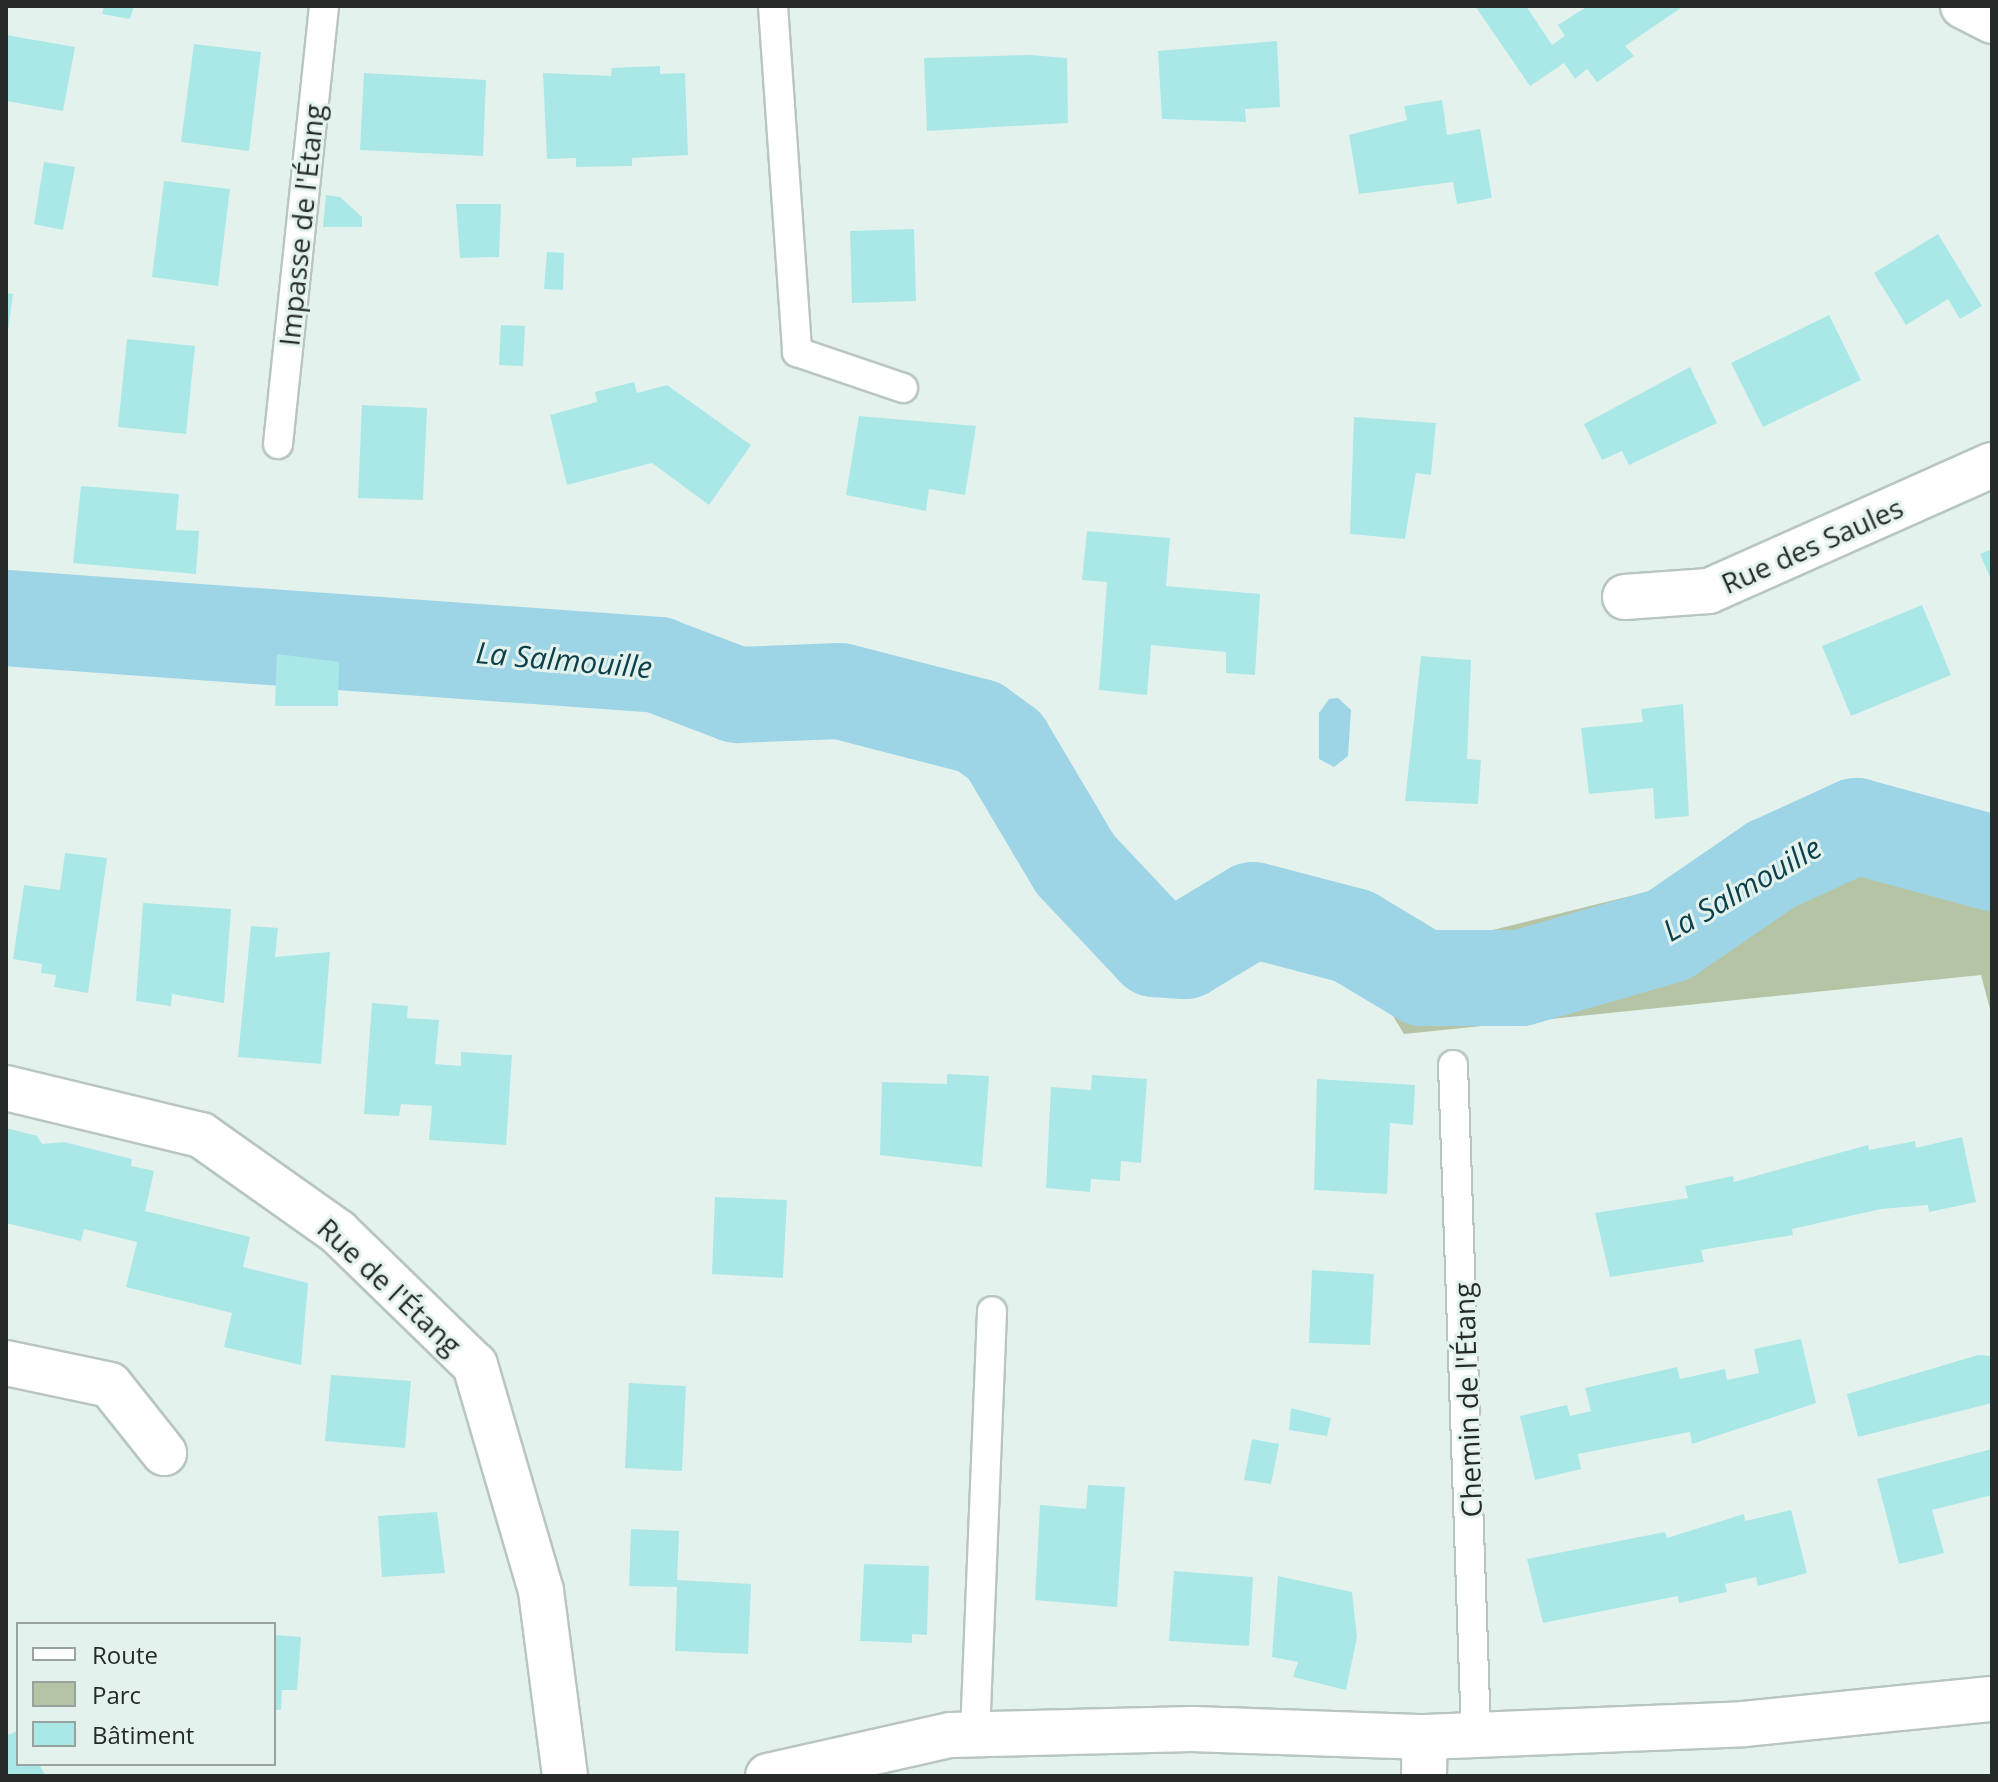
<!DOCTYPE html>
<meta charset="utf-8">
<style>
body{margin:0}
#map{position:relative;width:1998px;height:1782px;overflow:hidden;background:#e4f2ed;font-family:"Open Sans",sans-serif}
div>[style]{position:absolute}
.green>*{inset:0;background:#b6c4a6}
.water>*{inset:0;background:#9dd5e7}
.river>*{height:96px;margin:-48px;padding:0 48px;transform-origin:48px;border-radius:48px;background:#9dd5e7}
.building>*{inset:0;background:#aae8e8}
.roads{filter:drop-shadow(2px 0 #b8c5c1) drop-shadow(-2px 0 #b8c5c1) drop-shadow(0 2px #b8c5c1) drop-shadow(0 -2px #b8c5c1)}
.service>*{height:28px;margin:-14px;padding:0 14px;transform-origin:14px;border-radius:14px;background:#fff}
.minor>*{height:44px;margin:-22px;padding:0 22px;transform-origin:22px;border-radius:22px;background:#fff}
span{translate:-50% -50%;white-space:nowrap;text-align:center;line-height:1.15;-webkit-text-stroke:6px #e4f2ed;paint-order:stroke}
.street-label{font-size:28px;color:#262b29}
.water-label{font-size:30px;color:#0d404d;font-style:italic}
.frame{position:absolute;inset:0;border:8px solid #262b29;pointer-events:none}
.legend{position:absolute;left:16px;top:1622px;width:260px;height:144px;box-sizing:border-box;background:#e4f2ed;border:2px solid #98a29f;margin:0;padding:10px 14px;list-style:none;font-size:24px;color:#262b29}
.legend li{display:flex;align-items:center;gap:16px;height:40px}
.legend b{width:40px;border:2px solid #98a29f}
</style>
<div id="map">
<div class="green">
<div style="clip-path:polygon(1857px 811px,1932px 811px,1992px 841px,1992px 1017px,1981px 975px,1404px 1034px,1373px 983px,1400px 953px,1772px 861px)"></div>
</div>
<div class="water">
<div style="clip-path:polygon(1338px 698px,1351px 710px,1348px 756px,1334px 767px,1319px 759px,1319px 713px,1329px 699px)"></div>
</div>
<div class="river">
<div style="left:6px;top:618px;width:654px;rotate:4.12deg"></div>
<div style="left:658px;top:665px;width:85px;rotate:20.8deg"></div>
<div style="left:737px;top:695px;width:103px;rotate:-2.2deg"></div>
<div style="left:840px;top:691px;width:144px;rotate:14.5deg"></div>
<div style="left:979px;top:727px;width:32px;rotate:36deg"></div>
<div style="left:1005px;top:746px;width:137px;rotate:59.3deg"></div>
<div style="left:1075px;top:864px;width:117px;rotate:46.7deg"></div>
<div style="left:1155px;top:949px;width:30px;rotate:4deg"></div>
<div style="left:1185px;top:951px;width:79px;rotate:-31.1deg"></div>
<div style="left:1253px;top:910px;width:103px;rotate:14.6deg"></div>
<div style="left:1353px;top:936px;width:82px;rotate:31deg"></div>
<div style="left:1423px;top:978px;width:98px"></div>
<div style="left:1521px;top:978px;width:154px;rotate:-16.2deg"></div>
<div style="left:1669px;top:935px;width:124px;rotate:-34.5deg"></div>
<div style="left:1771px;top:865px;width:94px;rotate:-24.6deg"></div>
<div style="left:1856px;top:826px;width:141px;rotate:15.2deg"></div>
</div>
<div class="building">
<div style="clip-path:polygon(104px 6px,134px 6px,130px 19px,102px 14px)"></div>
<div style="clip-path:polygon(1475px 6px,1526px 6px,1552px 45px,1565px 36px,1558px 25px,1588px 6px,1684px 6px,1625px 46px,1634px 56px,1597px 82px,1587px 69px,1575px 79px,1564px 63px,1530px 86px)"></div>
<div style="clip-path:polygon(6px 35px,75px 47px,63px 111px,6px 101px)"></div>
<div style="clip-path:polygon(1277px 41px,1280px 107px,1245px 109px,1246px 122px,1162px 119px,1158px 51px)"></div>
<div style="clip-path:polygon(194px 44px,261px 52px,249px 151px,181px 142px)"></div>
<div style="clip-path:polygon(1030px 55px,1067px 58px,1068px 123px,927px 131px,924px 58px)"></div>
<div style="clip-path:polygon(660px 66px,660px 74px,685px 73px,688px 155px,632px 158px,632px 166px,576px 167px,576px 158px,547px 159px,543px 73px,611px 76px,612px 68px)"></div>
<div style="clip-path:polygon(364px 73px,486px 80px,483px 156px,360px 150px)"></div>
<div style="clip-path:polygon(1442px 100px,1447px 135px,1480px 129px,1492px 198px,1457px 204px,1453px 182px,1359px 194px,1349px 135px,1407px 120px,1404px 106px)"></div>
<div style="clip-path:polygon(44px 162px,75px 167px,63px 230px,34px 224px)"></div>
<div style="clip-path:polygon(164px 181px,230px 189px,218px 286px,152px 277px)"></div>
<div style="clip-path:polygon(326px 195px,340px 197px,362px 217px,362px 227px,323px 227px)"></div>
<div style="clip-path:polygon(456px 204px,501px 204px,499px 257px,460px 258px)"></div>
<div style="clip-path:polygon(914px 229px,916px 301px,852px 303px,850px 231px)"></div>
<div style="clip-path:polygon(1938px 234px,1982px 306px,1960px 319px,1948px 299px,1906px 325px,1874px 273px)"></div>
<div style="clip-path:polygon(547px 252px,564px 253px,563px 290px,544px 289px)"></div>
<div style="clip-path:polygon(6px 293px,13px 294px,8px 331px,6px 331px)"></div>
<div style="clip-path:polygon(1829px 315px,1861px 380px,1763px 427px,1731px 363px)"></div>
<div style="clip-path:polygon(501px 325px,525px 326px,523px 366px,499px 365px)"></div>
<div style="clip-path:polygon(127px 339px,195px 346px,186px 434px,118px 427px)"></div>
<div style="clip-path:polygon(1690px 367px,1717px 423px,1629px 465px,1622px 451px,1602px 460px,1584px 424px)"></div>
<div style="clip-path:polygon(634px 382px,637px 393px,667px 385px,751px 445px,709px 505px,652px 463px,567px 485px,550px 415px,597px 402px,595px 392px)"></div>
<div style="clip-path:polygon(362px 405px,427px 408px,423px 500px,358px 498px)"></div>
<div style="clip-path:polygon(859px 416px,976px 426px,965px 495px,929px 489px,926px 511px,846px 495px)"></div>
<div style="clip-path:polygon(1354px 417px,1436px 423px,1431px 475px,1416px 473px,1405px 539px,1350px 534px)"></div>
<div style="clip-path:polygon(81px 486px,179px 494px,176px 530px,199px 531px,196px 574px,73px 563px)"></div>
<div style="clip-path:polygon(1087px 531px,1170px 538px,1166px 586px,1260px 594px,1255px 675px,1226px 673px,1226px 652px,1151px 645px,1147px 695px,1099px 690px,1107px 582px,1082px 580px)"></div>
<div style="clip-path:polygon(1992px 549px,1992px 582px,1980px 554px)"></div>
<div style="clip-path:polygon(1922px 605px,1951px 675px,1851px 716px,1822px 646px)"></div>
<div style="clip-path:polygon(277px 654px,339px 662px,338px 706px,275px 706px)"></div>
<div style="clip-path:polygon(1421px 656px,1471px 660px,1467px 759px,1481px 760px,1478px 804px,1405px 801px)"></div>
<div style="clip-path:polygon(1683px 704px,1689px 816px,1655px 819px,1653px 788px,1589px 794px,1581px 728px,1643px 722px,1641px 709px)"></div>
<div style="clip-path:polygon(65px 853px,107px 858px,88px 993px,54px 987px,56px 975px,41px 973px,42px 964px,13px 959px,24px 885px,60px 890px)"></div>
<div style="clip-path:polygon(143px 903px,231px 909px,224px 1003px,172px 994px,171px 1006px,136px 1001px)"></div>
<div style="clip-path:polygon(251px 926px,278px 928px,275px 957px,330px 952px,321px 1064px,238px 1057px)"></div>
<div style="clip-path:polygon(372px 1003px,408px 1006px,407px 1018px,439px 1020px,435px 1064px,461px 1066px,461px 1052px,512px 1055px,506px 1145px,429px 1140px,432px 1106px,401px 1104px,399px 1116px,364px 1114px)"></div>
<div style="clip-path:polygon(947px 1074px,989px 1076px,982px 1167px,880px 1155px,882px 1082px,947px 1084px)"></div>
<div style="clip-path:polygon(1092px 1075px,1147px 1079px,1141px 1163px,1121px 1161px,1120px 1181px,1091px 1179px,1090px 1192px,1046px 1188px,1051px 1087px,1091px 1090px)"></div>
<div style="clip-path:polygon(1317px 1079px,1415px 1085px,1413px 1125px,1390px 1123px,1387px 1194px,1314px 1190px)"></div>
<div style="clip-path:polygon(6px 1128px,37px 1136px,42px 1144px,64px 1142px,132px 1159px,131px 1166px,154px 1171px,145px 1211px,250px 1237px,243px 1267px,308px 1283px,301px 1365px,224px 1347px,232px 1313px,126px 1287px,137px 1242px,84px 1229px,81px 1241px,6px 1223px)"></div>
<div style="clip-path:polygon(1962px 1137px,1976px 1202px,1929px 1212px,1928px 1205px,1881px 1209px,1792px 1229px,1793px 1235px,1701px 1250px,1704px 1262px,1610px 1277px,1595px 1213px,1688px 1198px,1685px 1186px,1733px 1176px,1734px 1182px,1868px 1145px,1869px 1150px,1915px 1141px,1916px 1148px)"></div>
<div style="clip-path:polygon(715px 1197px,787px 1200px,783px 1278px,712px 1274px)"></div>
<div style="clip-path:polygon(1312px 1270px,1374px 1274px,1370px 1345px,1309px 1343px)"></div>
<div style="clip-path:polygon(1801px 1339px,1816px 1403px,1692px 1444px,1690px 1432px,1578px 1454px,1581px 1469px,1535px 1480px,1520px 1416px,1567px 1405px,1570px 1416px,1591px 1411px,1585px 1388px,1677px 1367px,1680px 1379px,1725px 1369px,1727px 1380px,1759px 1373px,1754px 1349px)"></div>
<div style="clip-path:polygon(1978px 1355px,1992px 1356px,1992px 1403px,1858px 1437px,1847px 1394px)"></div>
<div style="clip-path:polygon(331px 1375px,411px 1381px,405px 1448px,325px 1441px)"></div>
<div style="clip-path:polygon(629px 1383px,686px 1386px,682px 1471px,625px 1468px)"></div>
<div style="clip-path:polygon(1291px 1408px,1331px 1418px,1327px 1436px,1289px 1430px)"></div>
<div style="clip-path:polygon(1252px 1439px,1279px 1444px,1271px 1484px,1244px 1480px)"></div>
<div style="clip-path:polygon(1992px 1449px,1992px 1495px,1932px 1510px,1944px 1553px,1899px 1564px,1877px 1479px)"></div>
<div style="clip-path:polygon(1088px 1485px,1125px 1487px,1117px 1607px,1035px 1600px,1040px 1505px,1086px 1509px)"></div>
<div style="clip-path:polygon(1791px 1510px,1807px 1573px,1758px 1586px,1756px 1577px,1725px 1584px,1727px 1592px,1679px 1603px,1678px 1596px,1543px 1623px,1527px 1559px,1665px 1532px,1667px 1538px,1744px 1514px,1745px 1521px)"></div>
<div style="clip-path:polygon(437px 1512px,445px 1573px,382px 1577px,378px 1516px)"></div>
<div style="clip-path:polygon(631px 1529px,679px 1531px,677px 1580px,751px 1584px,748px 1654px,675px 1651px,677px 1587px,629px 1586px)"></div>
<div style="clip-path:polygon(864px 1564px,929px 1566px,927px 1635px,912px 1634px,912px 1643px,860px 1641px)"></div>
<div style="clip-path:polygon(1174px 1571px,1253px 1577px,1249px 1646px,1169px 1641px)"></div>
<div style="clip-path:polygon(1278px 1576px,1352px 1592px,1357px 1637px,1346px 1690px,1293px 1677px,1298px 1662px,1272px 1657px)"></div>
<div style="clip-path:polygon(274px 1635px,301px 1637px,297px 1690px,282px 1690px,281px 1710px,274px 1710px)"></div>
<div style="clip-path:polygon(6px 1730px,9px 1735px,18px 1730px,18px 1764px,39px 1764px,46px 1776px,6px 1776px)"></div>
</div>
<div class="roads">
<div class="service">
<div style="left:773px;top:6px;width:347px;rotate:86deg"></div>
<div style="left:797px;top:352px;width:112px;rotate:18.8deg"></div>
<div style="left:278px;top:444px;width:440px;rotate:-84deg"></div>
<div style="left:1453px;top:1065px;width:670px;rotate:88.03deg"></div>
<div style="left:975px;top:1735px;width:424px;rotate:-87.7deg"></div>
</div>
<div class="minor">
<div style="left:1963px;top:6px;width:33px;rotate:27deg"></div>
<div style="left:1625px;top:597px;width:84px;rotate:-4.1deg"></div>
<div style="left:1709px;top:591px;width:310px;rotate:-24deg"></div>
<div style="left:6px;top:1088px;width:201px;rotate:13.6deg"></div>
<div style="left:201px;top:1135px;width:168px;rotate:35.3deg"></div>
<div style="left:338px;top:1232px;width:191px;rotate:44.2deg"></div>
<div style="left:475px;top:1365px;width:235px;rotate:73.7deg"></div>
<div style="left:541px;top:1591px;width:187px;rotate:82.6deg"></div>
<div style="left:6px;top:1363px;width:106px;rotate:11.9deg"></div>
<div style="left:110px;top:1385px;width:87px;rotate:51.5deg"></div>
<div style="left:768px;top:1776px;width:187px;rotate:-12.7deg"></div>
<div style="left:950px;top:1735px;width:242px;rotate:-1.4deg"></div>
<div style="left:1192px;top:1729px;width:233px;rotate:2deg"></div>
<div style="left:1425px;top:1737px;width:319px;rotate:-2.3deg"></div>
<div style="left:1744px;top:1724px;width:249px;rotate:-5.8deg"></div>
<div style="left:1424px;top:1776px;width:39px;rotate:-89deg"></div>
</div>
</div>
<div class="street-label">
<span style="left:301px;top:225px;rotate:-84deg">Impasse de l'Étang</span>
<span style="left:1812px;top:545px;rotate:-24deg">Rue des Saules</span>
<span style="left:390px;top:1286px;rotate:43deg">Rue de l'Étang</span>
<span style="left:1467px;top:1400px;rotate:-92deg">Chemin de l'Étang</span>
</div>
<div class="water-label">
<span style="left:564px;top:660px;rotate:5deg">La Salmouille</span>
<span style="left:1742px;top:889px;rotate:-30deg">La Salmouille</span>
</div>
<div class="frame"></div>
<ul class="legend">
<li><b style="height:10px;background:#fff"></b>Route</li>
<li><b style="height:22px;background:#b6c4a6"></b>Parc</li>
<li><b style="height:22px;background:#aae8e8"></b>Bâtiment</li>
</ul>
</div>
